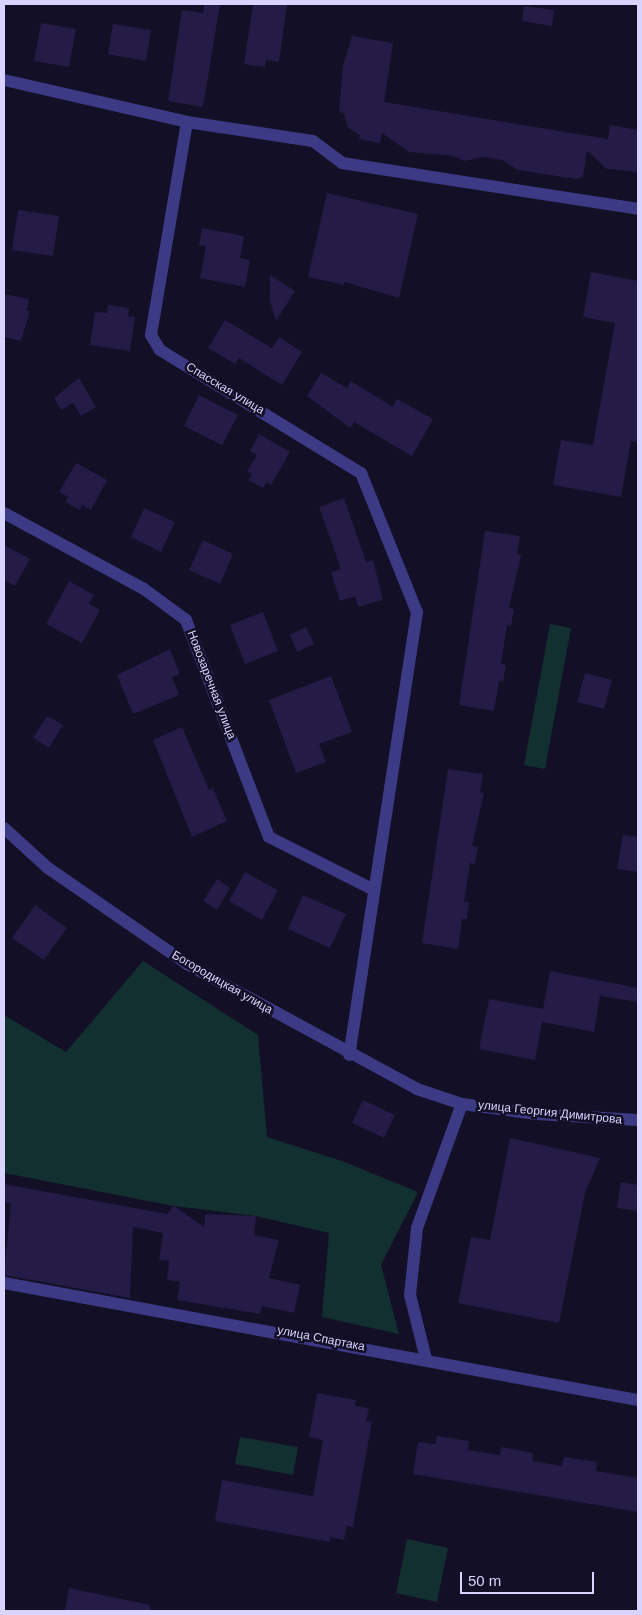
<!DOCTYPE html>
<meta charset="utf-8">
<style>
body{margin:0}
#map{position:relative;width:642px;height:1615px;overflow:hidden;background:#130f26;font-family:Helvetica,sans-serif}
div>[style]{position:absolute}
.green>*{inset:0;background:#12302f}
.building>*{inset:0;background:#241b47}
.minor>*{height:12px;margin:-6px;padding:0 6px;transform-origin:6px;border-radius:6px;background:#3d3a85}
span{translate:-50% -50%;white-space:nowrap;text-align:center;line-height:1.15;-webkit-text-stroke:5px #130f26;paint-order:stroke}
.street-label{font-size:12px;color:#d9d4ff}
.frame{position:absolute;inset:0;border:5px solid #d9d4ff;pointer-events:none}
.scale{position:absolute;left:460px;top:1572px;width:134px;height:22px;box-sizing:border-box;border:2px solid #d9d4ff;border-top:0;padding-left:6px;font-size:15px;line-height:18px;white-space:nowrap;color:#d9d4ff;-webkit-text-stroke:4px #130f26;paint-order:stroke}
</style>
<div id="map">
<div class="green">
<div style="clip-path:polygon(550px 624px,571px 628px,545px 769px,524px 765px)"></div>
<div style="clip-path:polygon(143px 961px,258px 1035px,267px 1137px,342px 1161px,418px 1192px,381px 1265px,399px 1334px,322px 1317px,329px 1233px,256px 1216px,174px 1206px,4px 1173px,4px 1015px,66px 1052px)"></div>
<div style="clip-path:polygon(240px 1437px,298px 1447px,293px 1475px,235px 1464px)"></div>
<div style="clip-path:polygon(407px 1539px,448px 1548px,437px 1602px,396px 1593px)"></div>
</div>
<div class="building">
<div style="clip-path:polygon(204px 4px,220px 4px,203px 107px,168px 101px,182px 10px,203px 13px)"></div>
<div style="clip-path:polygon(253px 4px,287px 4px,279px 62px,266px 60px,265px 67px,244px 64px)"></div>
<div style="clip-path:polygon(524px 6px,554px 10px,552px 26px,522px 21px)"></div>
<div style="clip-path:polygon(41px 23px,76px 29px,69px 67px,34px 61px)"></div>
<div style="clip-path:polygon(113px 24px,151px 30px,146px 61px,108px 54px)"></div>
<div style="clip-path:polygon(352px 36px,393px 43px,384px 102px,608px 139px,610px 125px,638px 130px,638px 172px,607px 169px,587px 151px,583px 177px,576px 179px,518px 170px,502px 160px,483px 157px,464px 161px,454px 156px,409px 152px,382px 133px,380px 143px,359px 139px,360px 135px,348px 128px,344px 113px,339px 112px,343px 66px)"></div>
<div style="clip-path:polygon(327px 193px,418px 214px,399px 298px,345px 282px,344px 285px,308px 277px)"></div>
<div style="clip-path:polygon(18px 210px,59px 216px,53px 256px,12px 250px)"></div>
<div style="clip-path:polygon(202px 228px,244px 236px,240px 258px,250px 260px,245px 287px,200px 278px,206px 246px,199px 245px)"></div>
<div style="clip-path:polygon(591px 272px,638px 281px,638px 442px,631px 441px,621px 497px,553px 485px,561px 440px,593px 445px,615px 323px,583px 317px)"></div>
<div style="clip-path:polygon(270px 275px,295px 291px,276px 321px,270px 301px)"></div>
<div style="clip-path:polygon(4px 294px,29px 299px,27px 311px,30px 311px,21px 341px,4px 337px)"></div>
<div style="clip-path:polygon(108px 305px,129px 308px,128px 316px,135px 317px,130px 351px,90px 345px,95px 312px,107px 313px)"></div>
<div style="clip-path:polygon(225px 320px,272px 348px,279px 337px,302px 352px,282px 385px,239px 358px,235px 364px,208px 348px)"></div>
<div style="clip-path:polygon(321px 373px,347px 388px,351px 381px,393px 407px,397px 399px,433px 419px,412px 456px,354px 422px,350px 428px,307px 396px)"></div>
<div style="clip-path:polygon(79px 378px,96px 407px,81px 416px,73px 403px,61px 410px,54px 398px)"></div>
<div style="clip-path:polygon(199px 395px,238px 415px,222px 445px,184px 426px)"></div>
<div style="clip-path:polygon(259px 434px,290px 452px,271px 485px,267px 482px,263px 488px,248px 480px,252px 474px,247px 471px,257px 455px,250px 451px)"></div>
<div style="clip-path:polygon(76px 463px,107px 480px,91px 510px,82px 505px,80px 510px,65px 502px,68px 497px,59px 492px)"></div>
<div style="clip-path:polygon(344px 498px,366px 562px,373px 560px,383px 600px,358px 607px,355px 596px,340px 601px,331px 572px,341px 569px,319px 507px)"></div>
<div style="clip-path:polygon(144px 508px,175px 522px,161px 552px,131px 537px)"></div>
<div style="clip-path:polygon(485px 531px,520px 536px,517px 554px,521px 555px,509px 608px,514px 609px,511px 626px,507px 625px,501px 664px,506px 665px,503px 682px,499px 681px,494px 711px,459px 705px)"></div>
<div style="clip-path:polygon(203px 540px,233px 554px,220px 584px,189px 570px)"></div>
<div style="clip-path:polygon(4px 545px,30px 559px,15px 586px,4px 580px)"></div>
<div style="clip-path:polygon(69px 581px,94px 595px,89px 604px,100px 610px,82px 643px,46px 624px)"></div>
<div style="clip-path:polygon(263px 612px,278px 651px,245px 664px,230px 625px)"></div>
<div style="clip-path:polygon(306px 627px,314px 644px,297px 652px,290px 635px)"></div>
<div style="clip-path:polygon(170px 649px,180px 674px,172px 677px,179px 695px,133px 714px,117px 675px)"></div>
<div style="clip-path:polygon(585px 673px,612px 680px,604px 709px,577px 702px)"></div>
<div style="clip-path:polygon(331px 676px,352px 732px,319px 744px,326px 762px,296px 773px,269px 700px)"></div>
<div style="clip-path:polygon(47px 716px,63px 725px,49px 748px,33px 738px)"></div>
<div style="clip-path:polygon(182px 727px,209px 790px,213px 788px,227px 821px,192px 837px,153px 740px)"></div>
<div style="clip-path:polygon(448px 769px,483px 774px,480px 792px,484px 793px,472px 846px,478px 847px,475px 864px,470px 863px,464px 902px,469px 902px,467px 919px,462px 919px,458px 949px,422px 943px)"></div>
<div style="clip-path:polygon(623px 835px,638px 837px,638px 872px,617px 869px)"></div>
<div style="clip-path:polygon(245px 872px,278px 890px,262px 920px,229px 901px)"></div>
<div style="clip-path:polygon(217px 879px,230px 888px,217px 910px,203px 901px)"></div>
<div style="clip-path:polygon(303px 895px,346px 914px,330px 948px,288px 929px)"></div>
<div style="clip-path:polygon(35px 905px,67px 928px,44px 960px,12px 938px)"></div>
<div style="clip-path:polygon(550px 971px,638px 988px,638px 1002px,600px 996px,594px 1032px,542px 1022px,535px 1060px,479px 1049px,489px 999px,543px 1009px)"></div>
<div style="clip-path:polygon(363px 1100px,395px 1115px,384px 1138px,352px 1123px)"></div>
<div style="clip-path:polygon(510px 1138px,600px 1158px,585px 1193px,559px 1323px,458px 1303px,471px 1237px,490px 1240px)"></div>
<div style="clip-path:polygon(621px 1182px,638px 1185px,638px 1211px,617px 1208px)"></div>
<div style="clip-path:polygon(4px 1184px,167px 1214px,174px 1206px,204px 1227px,205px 1214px,256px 1216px,254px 1235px,279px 1240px,269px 1278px,300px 1285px,294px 1313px,262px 1306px,260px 1314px,177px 1300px,180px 1282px,167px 1280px,169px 1261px,159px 1260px,163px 1233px,133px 1227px,130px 1298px,4px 1275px,11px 1203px,4px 1202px)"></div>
<div style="clip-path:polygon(317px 1393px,356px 1400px,355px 1406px,369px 1408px,366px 1421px,372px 1422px,353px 1527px,347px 1526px,344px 1540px,330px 1537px,330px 1542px,215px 1521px,222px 1480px,313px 1496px,323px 1440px,309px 1437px)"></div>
<div style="clip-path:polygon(437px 1436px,469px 1441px,468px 1450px,500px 1455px,501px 1447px,533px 1453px,532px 1461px,562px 1466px,564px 1457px,597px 1462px,596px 1471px,638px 1478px,638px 1512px,413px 1474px,418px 1442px,435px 1444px)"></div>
<div style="clip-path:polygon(69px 1588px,150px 1605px,150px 1611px,65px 1611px)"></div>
</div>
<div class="minor">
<div style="left:4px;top:80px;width:188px;rotate:12.9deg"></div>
<div style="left:187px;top:122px;width:127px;rotate:8.6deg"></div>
<div style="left:313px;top:141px;width:36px;rotate:37deg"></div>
<div style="left:342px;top:163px;width:300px;rotate:8.8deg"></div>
<div style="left:187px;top:122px;width:216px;rotate:99.6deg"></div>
<div style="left:151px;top:335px;width:17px;rotate:59deg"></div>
<div style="left:160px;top:350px;width:236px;rotate:31.5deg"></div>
<div style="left:361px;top:473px;width:150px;rotate:68.1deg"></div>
<div style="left:417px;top:612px;width:448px;rotate:98.7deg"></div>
<div style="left:4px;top:513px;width:159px;rotate:28.5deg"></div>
<div style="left:144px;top:589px;width:52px;rotate:36.4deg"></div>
<div style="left:186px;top:620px;width:232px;rotate:69.1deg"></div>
<div style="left:269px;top:837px;width:118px;rotate:26.8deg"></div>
<div style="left:4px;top:828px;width:59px;rotate:42.3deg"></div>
<div style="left:48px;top:868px;width:169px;rotate:34.6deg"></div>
<div style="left:187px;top:964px;width:262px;rotate:28.5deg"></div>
<div style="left:417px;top:1089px;width:47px;rotate:18.4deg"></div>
<div style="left:462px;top:1104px;width:75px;rotate:7.7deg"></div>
<div style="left:536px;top:1114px;width:102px;rotate:3.4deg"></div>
<div style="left:4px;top:1283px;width:645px;rotate:10.46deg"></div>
<div style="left:426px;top:1359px;width:66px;rotate:-104deg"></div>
<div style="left:410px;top:1295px;width:67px;rotate:-84deg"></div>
<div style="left:417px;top:1228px;width:132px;rotate:-70.1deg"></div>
</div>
<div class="street-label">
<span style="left:225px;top:389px;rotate:31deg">Спасская улица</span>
<span style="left:211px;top:685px;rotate:69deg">Новозаречная улица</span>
<span style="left:222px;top:983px;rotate:30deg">Богородицкая улица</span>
<span style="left:550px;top:1113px;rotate:6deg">улица Георгия Димитрова</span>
<span style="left:321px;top:1339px;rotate:11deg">улица Спартака</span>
</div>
<div class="frame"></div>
<div class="scale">50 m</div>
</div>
